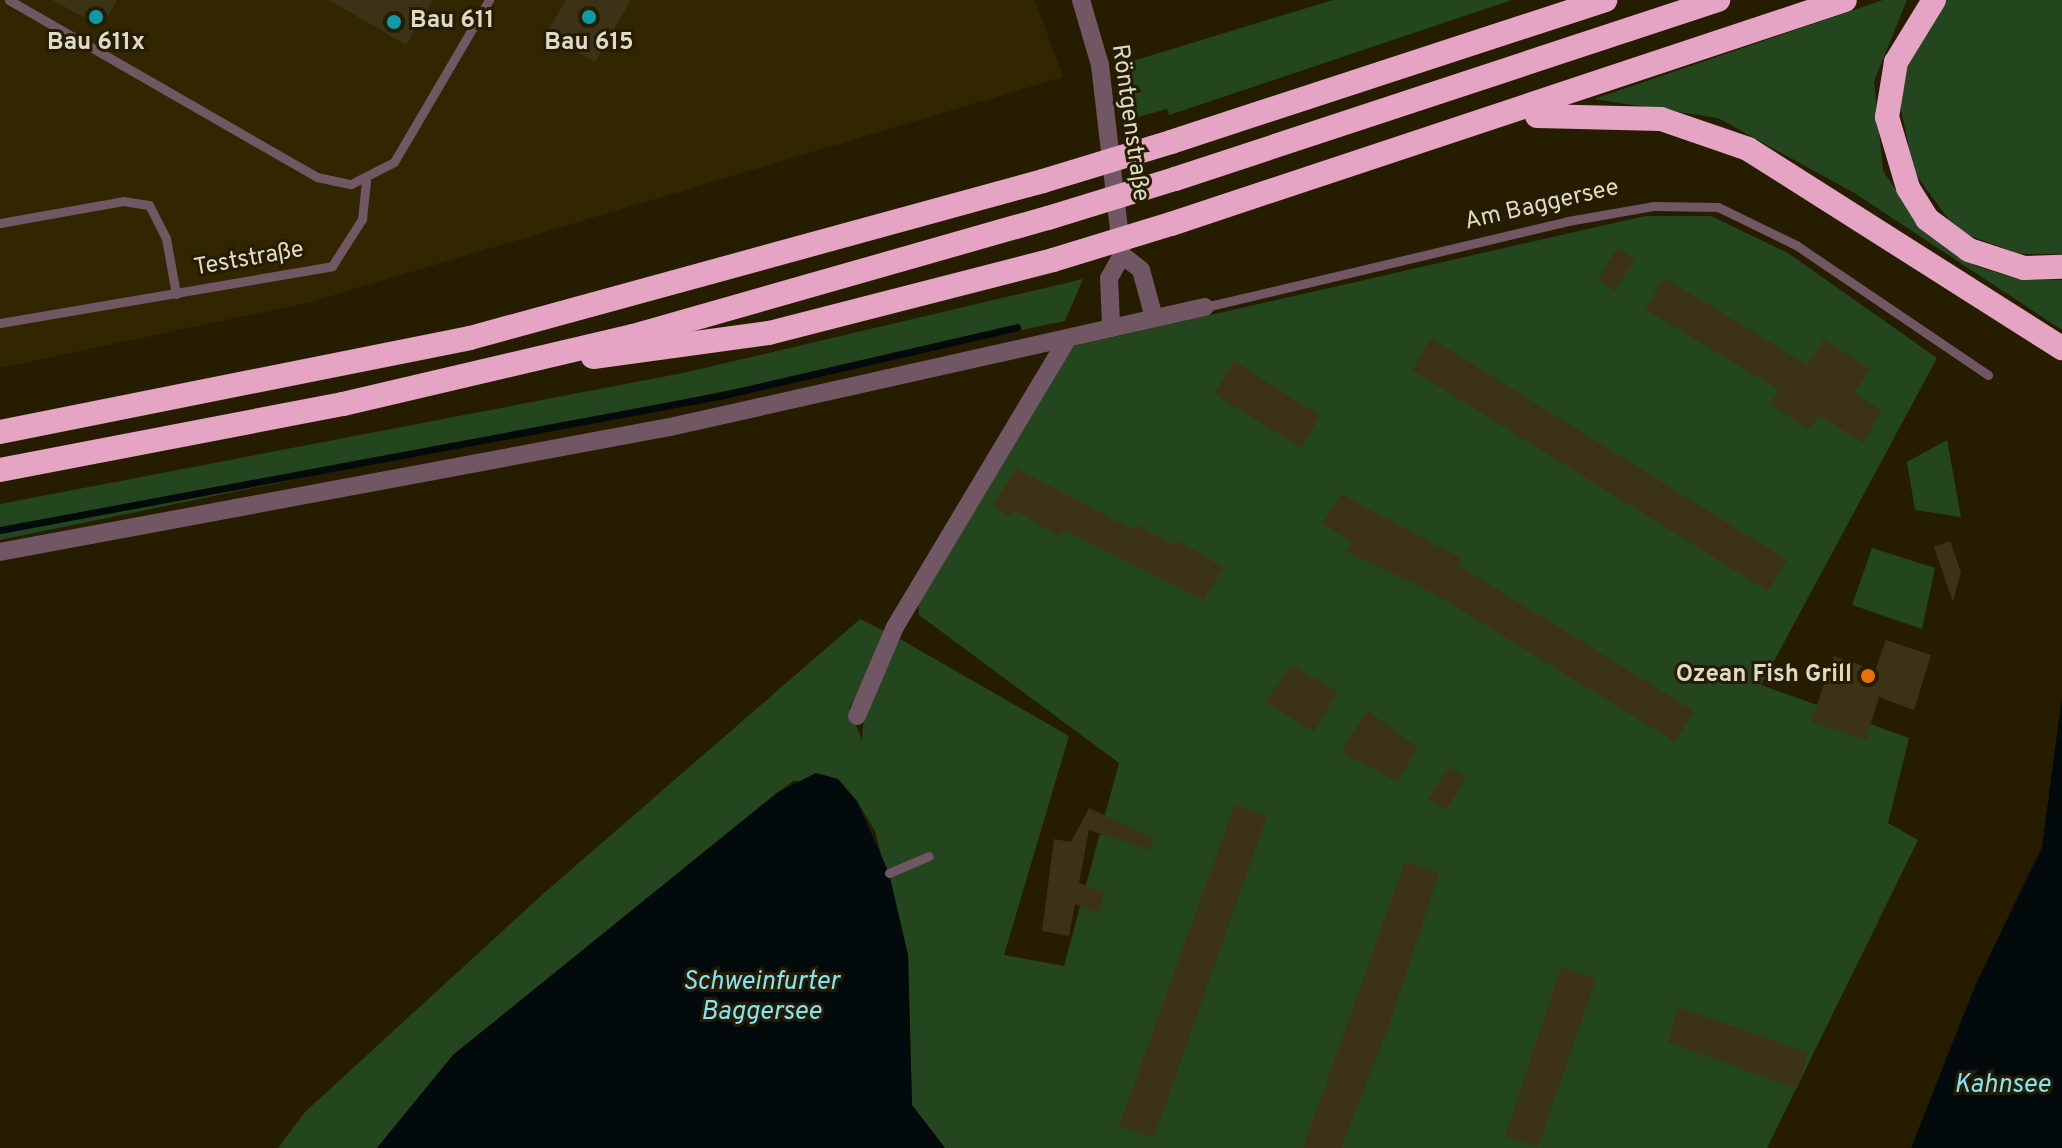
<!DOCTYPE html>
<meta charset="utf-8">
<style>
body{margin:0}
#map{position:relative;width:2062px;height:1148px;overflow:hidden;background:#261d01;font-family:Overpass,sans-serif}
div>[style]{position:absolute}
.built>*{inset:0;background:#312600}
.green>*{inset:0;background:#24461e}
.water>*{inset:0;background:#020a0c}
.stream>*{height:7px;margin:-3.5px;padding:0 3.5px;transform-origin:3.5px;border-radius:3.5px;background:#020a0c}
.building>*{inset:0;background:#3c3316}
.service>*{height:9px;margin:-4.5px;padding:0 4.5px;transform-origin:4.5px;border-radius:4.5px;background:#715663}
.minor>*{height:18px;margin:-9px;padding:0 9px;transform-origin:9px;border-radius:9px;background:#715663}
.motorway>*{height:24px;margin:-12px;padding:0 12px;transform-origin:12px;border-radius:12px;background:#e5a4c4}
.motorway-bridge>*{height:24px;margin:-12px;padding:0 12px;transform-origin:12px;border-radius:12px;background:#e5a4c4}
.dots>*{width:22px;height:22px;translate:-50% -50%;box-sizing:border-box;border:4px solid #261d01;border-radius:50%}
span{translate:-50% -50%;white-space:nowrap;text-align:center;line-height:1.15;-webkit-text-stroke:6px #261d01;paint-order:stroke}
.poi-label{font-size:24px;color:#ded9c8;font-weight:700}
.left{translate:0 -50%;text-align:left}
.right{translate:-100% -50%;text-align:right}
.street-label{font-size:24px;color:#ded9c8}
.water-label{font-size:26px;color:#85e3f7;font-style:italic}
</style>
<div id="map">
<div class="built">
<div style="clip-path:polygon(0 0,1035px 0,1063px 77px,307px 303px,0 368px)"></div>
</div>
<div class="green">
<div style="clip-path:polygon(1333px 0,1512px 0,1169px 115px,1167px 109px,1130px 119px,1123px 64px)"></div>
<div style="clip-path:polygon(1883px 0,1907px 0,1874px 81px,1883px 171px,1924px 232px,1976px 266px,2021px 280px,2062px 280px,2062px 330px,1856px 194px,1718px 118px,1594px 99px)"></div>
<div style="clip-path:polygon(1941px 0,2062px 0,2062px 254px,2020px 254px,1957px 231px,1914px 172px,1898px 95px,1902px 72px)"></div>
<div style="clip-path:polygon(1645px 216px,1711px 216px,1788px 253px,1937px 358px,1761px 685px,1909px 738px,1888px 823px,1918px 840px,1767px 1148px,945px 1148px,912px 1105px,908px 955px,875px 831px,857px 801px,794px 780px,453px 1055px,377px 1148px,278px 1148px,305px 1112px,543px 894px,860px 619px,892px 635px,849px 708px,862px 740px,865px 706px,900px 639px,1069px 736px,1004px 955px,1064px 966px,1119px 763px,919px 615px,918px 596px,1070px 347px)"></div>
<div style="clip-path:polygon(1083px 279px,1065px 321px,0 540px,0 504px,683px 373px)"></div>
<div style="clip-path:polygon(1947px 440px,1961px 517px,1915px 510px,1907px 462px)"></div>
<div style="clip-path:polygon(1872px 548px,1935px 568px,1922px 629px,1852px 605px)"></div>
</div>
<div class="water">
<div style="clip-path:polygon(2062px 696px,2062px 1148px,1911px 1148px,1975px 986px,2042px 847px)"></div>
<div style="clip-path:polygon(816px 773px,838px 779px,857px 801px,889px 873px,908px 955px,912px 1105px,945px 1148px,377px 1148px,453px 1055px,778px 792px)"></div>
</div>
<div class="stream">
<div style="left:0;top:530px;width:731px;rotate:-10.56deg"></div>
<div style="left:719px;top:396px;width:306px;rotate:-13deg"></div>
</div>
<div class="building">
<div style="clip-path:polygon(52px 0,117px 0,102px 27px)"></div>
<div style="clip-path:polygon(329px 0,433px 0,406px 45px)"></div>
<div style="clip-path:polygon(566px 0,631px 0,595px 62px,546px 34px)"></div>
<div style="clip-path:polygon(1617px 248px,1635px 259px,1615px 291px,1598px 280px)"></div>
<div style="clip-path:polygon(1664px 278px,1808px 365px,1824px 339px,1870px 369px,1854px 393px,1882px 410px,1863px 443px,1819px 415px,1809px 430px,1770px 404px,1779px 390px,1645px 309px)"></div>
<div style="clip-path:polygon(1431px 338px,1787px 560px,1768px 591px,1412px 370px)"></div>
<div style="clip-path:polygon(1234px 361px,1320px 416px,1301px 448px,1214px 394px)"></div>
<div style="clip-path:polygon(1016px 468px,1133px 530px,1137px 524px,1173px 546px,1177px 540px,1224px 568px,1204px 600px,1064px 530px,1060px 537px,1015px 510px,1010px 517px,993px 506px)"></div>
<div style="clip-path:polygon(1341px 494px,1462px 559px,1458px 565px,1694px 711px,1675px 742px,1435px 594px,1346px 551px,1352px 542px,1322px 524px)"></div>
<div style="clip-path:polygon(1950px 541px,1961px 572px,1953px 602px,1934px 547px)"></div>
<div style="clip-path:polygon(1886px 640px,1931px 655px,1914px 710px,1879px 697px,1866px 740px,1811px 722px,1834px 656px,1875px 670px)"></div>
<div style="clip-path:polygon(1291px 665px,1338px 692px,1314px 732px,1265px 702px)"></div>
<div style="clip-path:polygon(1367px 710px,1418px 748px,1397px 782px,1342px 752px)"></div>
<div style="clip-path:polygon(1449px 767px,1466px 777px,1446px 810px,1428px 799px)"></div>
<div style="clip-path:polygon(1235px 804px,1267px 816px,1154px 1138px,1119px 1126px)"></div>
<div style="clip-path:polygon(1089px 808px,1154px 839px,1150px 850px,1089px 830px,1079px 883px,1105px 893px,1098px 913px,1075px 904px,1069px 936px,1042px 931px,1054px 839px,1071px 842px)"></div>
<div style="clip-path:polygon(1405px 862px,1439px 873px,1388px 1028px,1341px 1148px,1303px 1148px)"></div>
<div style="clip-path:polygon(1561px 967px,1596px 979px,1538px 1147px,1505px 1137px)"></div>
<div style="clip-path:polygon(1678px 1007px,1808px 1053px,1797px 1089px,1668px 1042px)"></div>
</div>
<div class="service">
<div style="left:9px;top:0;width:355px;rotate:29.9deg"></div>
<div style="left:317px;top:177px;width:35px;rotate:12deg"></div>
<div style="left:351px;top:184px;width:48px;rotate:-27.1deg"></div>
<div style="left:394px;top:162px;width:188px;rotate:-59.6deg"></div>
<div style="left:0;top:223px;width:125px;rotate:-10.1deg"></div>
<div style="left:123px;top:201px;width:26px;rotate:9deg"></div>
<div style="left:149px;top:205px;width:37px;rotate:63deg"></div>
<div style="left:166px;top:238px;width:57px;rotate:79.9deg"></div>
<div style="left:1205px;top:307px;width:373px;rotate:-13.3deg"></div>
<div style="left:1568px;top:221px;width:86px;rotate:-10deg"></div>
<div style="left:1653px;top:206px;width:65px;rotate:0.9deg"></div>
<div style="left:1718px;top:207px;width:87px;rotate:26deg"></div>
<div style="left:1796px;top:245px;width:232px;rotate:34.1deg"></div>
<div style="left:0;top:323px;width:337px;rotate:-9.7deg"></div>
<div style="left:332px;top:266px;width:56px;rotate:-57.4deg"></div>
<div style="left:362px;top:219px;width:38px;rotate:-84deg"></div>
<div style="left:889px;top:873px;width:43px;rotate:-23deg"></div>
</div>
<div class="minor">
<div style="left:1081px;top:0;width:68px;rotate:73.7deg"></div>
<div style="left:1100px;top:65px;width:191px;rotate:83.4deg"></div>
<div style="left:1122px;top:255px;width:26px;rotate:119deg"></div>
<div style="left:1109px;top:278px;width:46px;rotate:87.5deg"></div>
<div style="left:1122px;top:255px;width:24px;rotate:38deg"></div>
<div style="left:1141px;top:270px;width:46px;rotate:74.7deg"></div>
<div style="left:0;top:552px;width:682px;rotate:-10.57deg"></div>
<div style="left:670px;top:427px;width:548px;rotate:-12.64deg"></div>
<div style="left:857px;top:716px;width:97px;rotate:-66.9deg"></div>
<div style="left:895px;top:627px;width:337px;rotate:-59.1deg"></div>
</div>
<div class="motorway">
<div style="left:1934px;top:0;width:73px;rotate:121.5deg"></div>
<div style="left:1896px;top:62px;width:56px;rotate:99.3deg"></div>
<div style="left:1887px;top:117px;width:74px;rotate:73.5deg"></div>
<div style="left:1908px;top:188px;width:36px;rotate:58deg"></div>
<div style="left:1927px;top:219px;width:52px;rotate:36.4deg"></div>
<div style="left:1969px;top:250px;width:58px;rotate:18.1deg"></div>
<div style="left:2024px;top:268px;width:38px;rotate:-2deg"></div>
<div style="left:1537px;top:116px;width:124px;rotate:1.4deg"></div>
<div style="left:1661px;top:119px;width:92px;rotate:19deg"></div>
<div style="left:1748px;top:149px;width:372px;rotate:32.4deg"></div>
<div style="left:1171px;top:142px;width:457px;rotate:-18.1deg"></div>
<div style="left:1175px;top:179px;width:572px;rotate:-18.24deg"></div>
<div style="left:1171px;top:224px;width:710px;rotate:-18.38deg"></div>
<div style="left:593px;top:357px;width:178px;rotate:-7.8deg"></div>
<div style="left:769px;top:333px;width:293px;rotate:-14.4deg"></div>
<div style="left:0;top:432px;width:479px;rotate:-11.3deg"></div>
<div style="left:470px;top:338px;width:594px;rotate:-15.32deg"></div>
<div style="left:0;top:470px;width:349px;rotate:-10.9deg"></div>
<div style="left:343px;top:404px;width:298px;rotate:-13.2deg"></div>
<div style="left:633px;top:336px;width:431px;rotate:-15.9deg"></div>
</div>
<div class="motorway-bridge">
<div style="left:1043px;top:181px;width:134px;rotate:-16.9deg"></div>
<div style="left:1048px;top:218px;width:133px;rotate:-17.1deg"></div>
<div style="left:1053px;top:260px;width:123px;rotate:-17deg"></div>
</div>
<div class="dots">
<div style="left:96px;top:17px;background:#0f9aa8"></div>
<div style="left:589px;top:17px;background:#0f9aa8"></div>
<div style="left:394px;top:22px;background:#0f9aa8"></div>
<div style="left:1868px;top:676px;background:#e8710a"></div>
</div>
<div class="poi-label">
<span class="left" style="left:410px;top:22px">Bau 611</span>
<span style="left:96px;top:44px">Bau 611x</span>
<span style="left:589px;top:44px">Bau 615</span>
<span class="right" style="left:1852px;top:676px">Ozean Fish Grill</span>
</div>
<div class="street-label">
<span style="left:1129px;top:123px;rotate:82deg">Röntgenstraße</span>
<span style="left:1542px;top:206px;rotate:-13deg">Am Baggersee</span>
<span style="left:249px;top:260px;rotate:-10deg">Teststraße</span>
</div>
<div class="water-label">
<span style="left:761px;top:998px">Schweinfurter<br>Baggersee</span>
<span style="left:2002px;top:1086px">Kahnsee</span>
</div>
</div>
